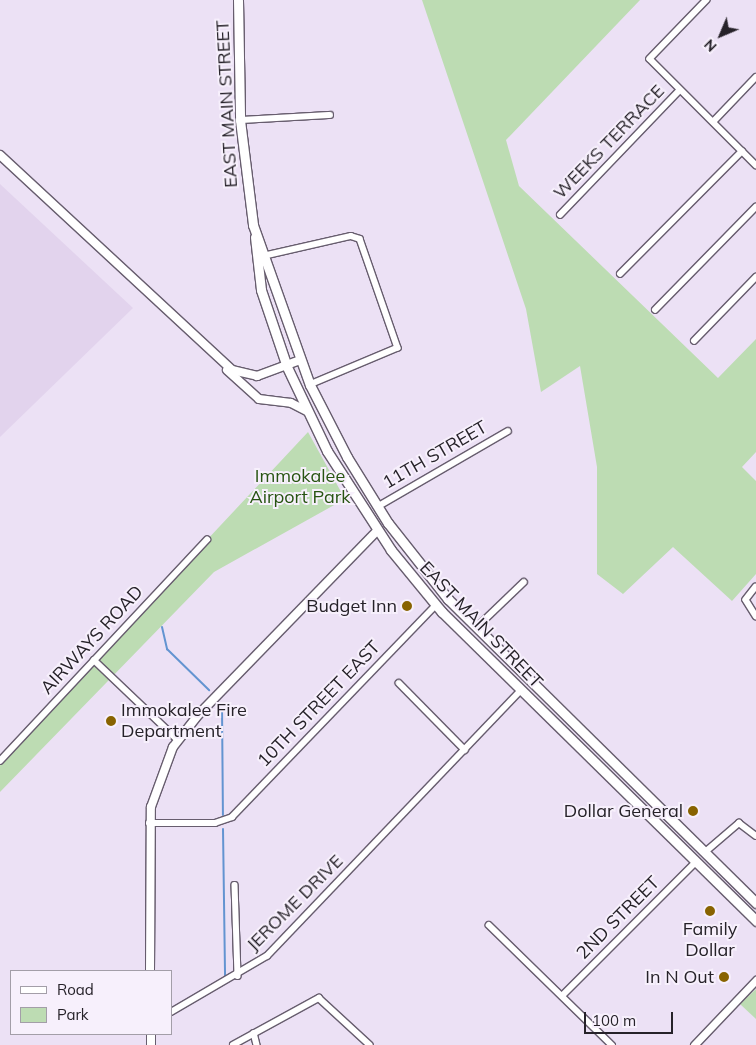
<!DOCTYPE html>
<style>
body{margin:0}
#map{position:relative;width:756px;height:1045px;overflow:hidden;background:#ece1f5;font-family:Mulish,sans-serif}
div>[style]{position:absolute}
.built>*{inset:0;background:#e2d3ed}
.green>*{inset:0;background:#bddcb3}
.stream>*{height:2px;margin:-1px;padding:0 1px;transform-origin:1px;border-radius:1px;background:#6394d1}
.roads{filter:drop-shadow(1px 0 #675d6e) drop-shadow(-1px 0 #675d6e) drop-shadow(0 1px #675d6e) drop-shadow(0 -1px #675d6e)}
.minor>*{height:5.5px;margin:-2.75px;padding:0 2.75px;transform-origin:2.75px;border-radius:2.75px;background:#fff}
.tertiary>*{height:7px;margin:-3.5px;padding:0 3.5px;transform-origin:3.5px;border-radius:3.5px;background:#fff}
.secondary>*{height:8px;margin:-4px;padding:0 4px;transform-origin:4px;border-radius:4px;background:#fff}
.trunk>*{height:9px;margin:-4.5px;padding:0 4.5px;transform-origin:4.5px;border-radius:4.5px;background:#fff}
.dots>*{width:14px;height:14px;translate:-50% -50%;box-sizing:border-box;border:2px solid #f7f0fc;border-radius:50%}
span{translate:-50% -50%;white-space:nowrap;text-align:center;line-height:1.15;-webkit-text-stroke:4px #f7f0fc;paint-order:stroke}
.street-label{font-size:18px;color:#262229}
.park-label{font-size:18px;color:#275411}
.poi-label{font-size:18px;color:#262229}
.right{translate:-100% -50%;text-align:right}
.left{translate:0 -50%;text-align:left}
.legend{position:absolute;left:10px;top:970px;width:162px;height:65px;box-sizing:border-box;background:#f7f0fc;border:1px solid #a39ea8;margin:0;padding:6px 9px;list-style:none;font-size:15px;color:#262229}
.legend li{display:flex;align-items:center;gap:10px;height:25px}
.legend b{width:25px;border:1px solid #a39ea8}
.north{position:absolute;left:696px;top:10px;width:50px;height:50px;-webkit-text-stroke:4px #f7f0fc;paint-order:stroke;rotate:225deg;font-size:14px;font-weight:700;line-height:20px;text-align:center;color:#262229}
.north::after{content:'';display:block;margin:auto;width:18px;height:22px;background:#262229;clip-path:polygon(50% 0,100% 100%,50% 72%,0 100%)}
.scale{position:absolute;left:584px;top:1012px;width:89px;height:22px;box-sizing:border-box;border:2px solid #262229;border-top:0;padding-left:6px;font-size:15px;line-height:18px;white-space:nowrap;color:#262229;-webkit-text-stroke:4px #f7f0fc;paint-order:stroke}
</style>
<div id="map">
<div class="built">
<div style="clip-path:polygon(0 184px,133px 308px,0 437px)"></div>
</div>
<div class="green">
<div style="clip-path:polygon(422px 0,640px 0,506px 140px,519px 186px,718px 378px,756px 339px,756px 452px,742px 467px,756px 481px,756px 574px,732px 601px,673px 547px,623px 594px,597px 574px,597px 467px,580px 366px,541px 392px,526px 309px)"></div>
<div style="clip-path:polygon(308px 432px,345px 499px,214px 572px,0 792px,0 761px)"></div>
<div style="clip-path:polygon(756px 989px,756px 1019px,740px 1004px)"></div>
</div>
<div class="stream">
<div style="left:162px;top:627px;width:23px;rotate:77deg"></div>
<div style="left:167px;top:649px;width:59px;rotate:44.3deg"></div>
<div style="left:222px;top:707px;width:108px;rotate:89.5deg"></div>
<div style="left:223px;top:829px;width:149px;rotate:89.2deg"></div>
</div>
<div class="roads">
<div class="minor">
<div style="left:707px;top:0;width:82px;rotate:134deg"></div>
<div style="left:650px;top:59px;width:150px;rotate:45deg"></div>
<div style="left:240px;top:120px;width:90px;rotate:-3.2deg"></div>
<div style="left:713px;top:122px;width:62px;rotate:-46.3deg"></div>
<div style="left:560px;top:215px;width:173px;rotate:-46.2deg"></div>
<div style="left:263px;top:256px;width:90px;rotate:-12.8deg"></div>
<div style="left:351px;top:236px;width:9px;rotate:18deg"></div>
<div style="left:360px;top:239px;width:115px;rotate:70.8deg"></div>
<div style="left:398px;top:348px;width:95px;rotate:157.2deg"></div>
<div style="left:620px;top:274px;width:173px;rotate:-45.2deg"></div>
<div style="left:655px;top:310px;width:144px;rotate:-45.6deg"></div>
<div style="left:694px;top:341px;width:89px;rotate:-45.9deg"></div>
<div style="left:377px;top:507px;width:151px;rotate:-30.1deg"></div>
<div style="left:756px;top:587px;width:16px;rotate:128deg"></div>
<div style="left:746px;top:600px;width:19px;rotate:58deg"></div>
<div style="left:476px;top:628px;width:66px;rotate:-43.8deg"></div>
<div style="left:94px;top:660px;width:116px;rotate:43.6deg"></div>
<div style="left:399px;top:683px;width:94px;rotate:45.4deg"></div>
<div style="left:0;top:761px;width:303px;rotate:-46.9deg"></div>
<div style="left:149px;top:823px;width:66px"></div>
<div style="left:215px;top:823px;width:18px;rotate:-19deg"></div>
<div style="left:232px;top:817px;width:294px;rotate:-46.1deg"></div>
<div style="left:704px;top:853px;width:46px;rotate:-40.6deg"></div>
<div style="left:739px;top:823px;width:21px;rotate:37deg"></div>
<div style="left:235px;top:885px;width:91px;rotate:88.1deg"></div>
<div style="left:489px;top:925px;width:172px;rotate:44.3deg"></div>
<div style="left:562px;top:996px;width:190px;rotate:-45deg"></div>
<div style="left:171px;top:1012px;width:111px;rotate:-30.3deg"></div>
<div style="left:267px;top:956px;width:368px;rotate:-46.3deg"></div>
<div style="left:254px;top:1033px;width:12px;rotate:76deg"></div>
<div style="left:233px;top:1045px;width:98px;rotate:-28.7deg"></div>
<div style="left:319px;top:998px;width:69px;rotate:42.7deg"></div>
</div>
<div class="tertiary">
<div style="left:694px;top:1045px;width:90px;rotate:-46.4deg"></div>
</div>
<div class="secondary">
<div style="left:0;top:155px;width:316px;rotate:42.8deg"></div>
<div style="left:232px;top:370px;width:26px;rotate:13deg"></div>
<div style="left:257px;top:376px;width:46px;rotate:-20.4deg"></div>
<div style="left:227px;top:370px;width:43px;rotate:42.2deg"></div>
<div style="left:259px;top:399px;width:32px;rotate:7deg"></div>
<div style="left:291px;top:403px;width:18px;rotate:27deg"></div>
<div style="left:150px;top:971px;width:164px;rotate:-89.7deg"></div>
<div style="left:151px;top:807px;width:64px;rotate:-69.9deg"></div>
<div style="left:173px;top:747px;width:42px;rotate:-51.8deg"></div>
<div style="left:199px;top:714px;width:255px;rotate:-45.8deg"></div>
<div style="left:151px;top:1034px;width:11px;rotate:90deg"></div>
</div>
<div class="trunk">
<div style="left:238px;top:0;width:120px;rotate:89deg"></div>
<div style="left:240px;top:120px;width:106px;rotate:82.9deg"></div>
<div style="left:253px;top:225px;width:170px;rotate:70.4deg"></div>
<div style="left:310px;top:385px;width:81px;rotate:62.8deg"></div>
<div style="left:347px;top:457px;width:78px;rotate:58.2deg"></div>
<div style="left:388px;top:523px;width:97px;rotate:51.7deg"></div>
<div style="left:448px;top:599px;width:433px;rotate:44.6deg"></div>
<div style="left:255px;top:237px;width:53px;rotate:83.5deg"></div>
<div style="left:261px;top:290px;width:81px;rotate:71.3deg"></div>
<div style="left:287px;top:367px;width:93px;rotate:64.5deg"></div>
<div style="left:327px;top:451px;width:118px;rotate:57.1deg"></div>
<div style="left:391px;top:550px;width:80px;rotate:50.6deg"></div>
<div style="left:442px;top:612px;width:441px;rotate:44.5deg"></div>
</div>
</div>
<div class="dots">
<div style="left:407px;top:606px;background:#886300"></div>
<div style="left:111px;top:721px;background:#886300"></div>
<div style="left:693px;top:811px;background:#886300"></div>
<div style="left:710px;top:911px;background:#886300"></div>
<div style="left:724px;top:977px;background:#886300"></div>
</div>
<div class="street-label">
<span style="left:227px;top:104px;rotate:-93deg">EAST MAIN STREET</span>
<span style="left:609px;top:142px;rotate:-46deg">WEEKS TERRACE</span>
<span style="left:435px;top:455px;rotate:-30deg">11TH STREET</span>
<span style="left:481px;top:625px;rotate:46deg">EAST MAIN STREET</span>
<span style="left:92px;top:640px;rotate:-47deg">AIRWAYS ROAD</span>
<span style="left:319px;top:704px;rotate:-46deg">10TH STREET EAST</span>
<span style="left:295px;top:903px;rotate:-45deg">JEROME DRIVE</span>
<span style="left:618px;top:918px;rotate:-45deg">2ND STREET</span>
</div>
<div class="park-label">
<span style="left:300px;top:487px">Immokalee<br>Airport Park</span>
</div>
<div class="poi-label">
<span class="right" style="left:397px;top:606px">Budget Inn</span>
<span class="left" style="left:121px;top:721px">Immokalee Fire<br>Department</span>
<span class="right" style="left:683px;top:811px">Dollar General</span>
<span style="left:710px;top:940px">Family<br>Dollar</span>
<span class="right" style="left:714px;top:977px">In N Out</span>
</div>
<ul class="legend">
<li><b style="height:6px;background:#fff"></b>Road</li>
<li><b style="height:14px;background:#bddcb3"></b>Park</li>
</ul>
<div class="north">N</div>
<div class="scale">100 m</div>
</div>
